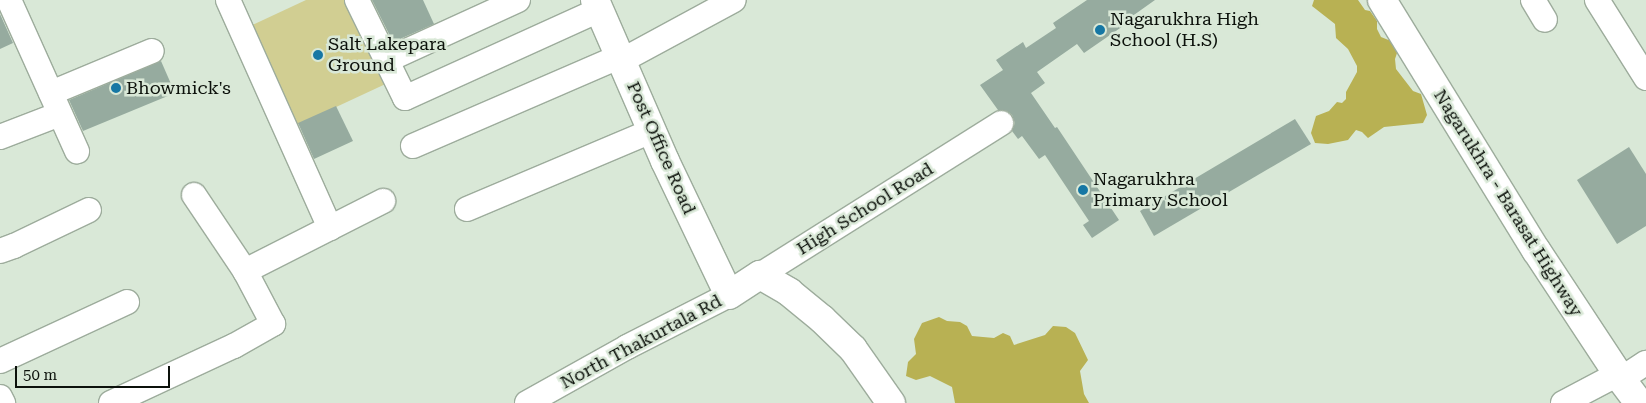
<!DOCTYPE html>
<style>
body{margin:0}
#map{position:relative;width:1646px;height:403px;overflow:hidden;background:#d9e8d7;font-family:"Roboto Serif",serif}
div>[style]{position:absolute}
.green>*{inset:0;background:#d1ce92}
.forest>*{inset:0;background:#b8b153}
.building>*{inset:0;background:#96ab9f}
.roads{filter:drop-shadow(1px 0 #9dac9c) drop-shadow(-1px 0 #9dac9c) drop-shadow(0 1px #9dac9c) drop-shadow(0 -1px #9dac9c)}
.minor>*{height:24px;margin:-12px;padding:0 12px;transform-origin:12px;border-radius:12px;background:#fff}
.tertiary>*{height:28px;margin:-14px;padding:0 14px;transform-origin:14px;border-radius:14px;background:#fff}
.primary>*{height:28px;margin:-14px;padding:0 14px;transform-origin:14px;border-radius:14px;background:#fff}
.dots>*{width:14px;height:14px;translate:-50% -50%;box-sizing:border-box;border:2px solid #d9e8d7;border-radius:50%}
span{translate:-50% -50%;white-space:nowrap;text-align:center;line-height:1.15;-webkit-text-stroke:5px #d9e8d7;paint-order:stroke}
.poi-label{font-size:18px;color:#0c110b}
.left{translate:0 -50%;text-align:left}
.street-label{font-size:18px;color:#0c110b}
.scale{position:absolute;left:15px;top:366px;width:155px;height:22px;box-sizing:border-box;border:2px solid #0c110b;border-top:0;padding-left:6px;font-size:15px;line-height:18px;white-space:nowrap;color:#0c110b;-webkit-text-stroke:4px #d9e8d7;paint-order:stroke}
</style>
<div id="map">
<div class="green">
<div style="clip-path:polygon(306px 0,350px 0,392px 81px,291px 128px,246px 28px)"></div>
</div>
<div class="forest">
<div style="clip-path:polygon(1314px 0,1358px 0,1365px 10px,1370px 11px,1377px 21px,1377px 29px,1381px 37px,1391px 41px,1397px 53px,1395px 59px,1396px 69px,1413px 91px,1421px 94px,1427px 115px,1423px 123px,1384px 127px,1368px 138px,1362px 132px,1356px 130px,1348px 140px,1328px 144px,1315px 143px,1311px 133px,1316px 116px,1329px 111px,1337px 102px,1342px 103px,1346px 99px,1346px 92px,1357px 72px,1357px 66px,1348px 49px,1336px 38px,1335px 24px,1312px 6px)"></div>
<div style="clip-path:polygon(939px 317px,947px 321px,960px 322px,967px 326px,972px 336px,994px 338px,1003px 333px,1010px 336px,1014px 345px,1045px 335px,1053px 326px,1066px 327px,1075px 333px,1088px 360px,1080px 371px,1084px 394px,1089px 403px,955px 403px,952px 387px,930px 376px,916px 380px,906px 376px,908px 362px,916px 354px,914px 339px,922px 323px)"></div>
</div>
<div class="building">
<div style="clip-path:polygon(372px 0,423px 0,434px 24px,393px 42px)"></div>
<div style="clip-path:polygon(1087px 0,1155px 0,1124px 22px,1126px 24px,1084px 53px,1077px 44px,1037px 72px,1045px 83px,1031px 93px,1055px 128px,1057px 127px,1119px 220px,1092px 238px,1083px 225px,1089px 221px,1045px 155px,1039px 159px,1022px 136px,1018px 139px,1012px 131px,1015px 123px,1012px 115px,1007px 111px,998px 110px,980px 85px,1003px 70px,996px 60px,1023px 42px,1026px 48px,1056px 28px,1053px 23px)"></div>
<div style="clip-path:polygon(0 14px,13px 43px,0 49px)"></div>
<div style="clip-path:polygon(161px 61px,175px 93px,83px 131px,69px 100px)"></div>
<div style="clip-path:polygon(336px 106px,353px 141px,314px 159px,298px 123px)"></div>
<div style="clip-path:polygon(1295px 119px,1311px 144px,1154px 236px,1140px 211px)"></div>
<div style="clip-path:polygon(1629px 147px,1646px 174px,1646px 226px,1617px 244px,1577px 180px)"></div>
</div>
<div class="roads">
<div class="minor">
<div style="left:9px;top:0;width:166px;rotate:65.8deg"></div>
<div style="left:228px;top:0;width:250px;rotate:65.9deg"></div>
<div style="left:357px;top:0;width:109px;rotate:63.9deg"></div>
<div style="left:405px;top:98px;width:213px;rotate:-24.4deg"></div>
<div style="left:1533px;top:0;width:23px;rotate:59deg"></div>
<div style="left:1597px;top:0;width:92px;rotate:57.9deg"></div>
<div style="left:387px;top:60px;width:144px;rotate:-24.6deg"></div>
<div style="left:621px;top:61px;width:128px;rotate:-28.4deg"></div>
<div style="left:51px;top:93px;width:109px;rotate:-22.6deg"></div>
<div style="left:0;top:137px;width:64px;rotate:-21deg"></div>
<div style="left:413px;top:146px;width:224px;rotate:-23.4deg"></div>
<div style="left:194px;top:195px;width:92px;rotate:56.1deg"></div>
<div style="left:467px;top:209px;width:201px;rotate:-22.9deg"></div>
<div style="left:0;top:251px;width:15px;rotate:-20deg"></div>
<div style="left:14px;top:246px;width:83px;rotate:-25.6deg"></div>
<div style="left:760px;top:275px;width:285px;rotate:-32.2deg"></div>
<div style="left:0;top:361px;width:140px;rotate:-24.9deg"></div>
<div style="left:1621px;top:379px;width:30px;rotate:-33deg"></div>
<div style="left:0;top:397px;width:7px;rotate:63deg"></div>
<div style="left:111px;top:403px;width:136px;rotate:-24.9deg"></div>
<div style="left:234px;top:346px;width:45px;rotate:-29.4deg"></div>
<div style="left:273px;top:324px;width:60px;rotate:-117.8deg"></div>
<div style="left:245px;top:271px;width:155px;rotate:-26.9deg"></div>
<div style="left:527px;top:403px;width:115px;rotate:-29.2deg"></div>
<div style="left:627px;top:347px;width:114px;rotate:-27deg"></div>
<div style="left:1563px;top:403px;width:62px;rotate:-27.8deg"></div>
</div>
<div class="tertiary">
<div style="left:595px;top:0;width:176px;rotate:66.5deg"></div>
<div style="left:665px;top:161px;width:148px;rotate:64.5deg"></div>
<div style="left:729px;top:295px;width:37px;rotate:-33deg"></div>
<div style="left:760px;top:275px;width:34px;rotate:30deg"></div>
<div style="left:789px;top:292px;width:43px;rotate:39.3deg"></div>
<div style="left:822px;top:319px;width:43px;rotate:44.1deg"></div>
<div style="left:853px;top:349px;width:66px;rotate:54.9deg"></div>
</div>
<div class="primary">
<div style="left:1382px;top:0;width:294px;rotate:58.4deg"></div>
<div style="left:1536px;top:250px;width:154px;rotate:56.6deg"></div>
<div style="left:1621px;top:379px;width:30px;rotate:53deg"></div>
</div>
</div>
<div class="dots">
<div style="left:1100px;top:30px;background:#1677a4"></div>
<div style="left:318px;top:55px;background:#1677a4"></div>
<div style="left:116px;top:88px;background:#1677a4"></div>
<div style="left:1083px;top:190px;background:#1677a4"></div>
</div>
<div class="poi-label">
<span class="left" style="left:1110px;top:30px">Nagarukhra High<br>School (H.S)</span>
<span class="left" style="left:328px;top:55px">Salt Lakepara<br>Ground</span>
<span class="left" style="left:126px;top:88px">Bhowmick's</span>
<span class="left" style="left:1093px;top:190px">Nagarukhra<br>Primary School</span>
</div>
<div class="street-label">
<span style="left:661px;top:148px;rotate:66deg">Post Office Road</span>
<span style="left:1508px;top:203px;rotate:58deg">Nagarukhra - Barasat Highway</span>
<span style="left:865px;top:209px;rotate:-32deg">High School Road</span>
<span style="left:641px;top:342px;rotate:-28deg">North Thakurtala Rd</span>
</div>
<div class="scale">50 m</div>
</div>
